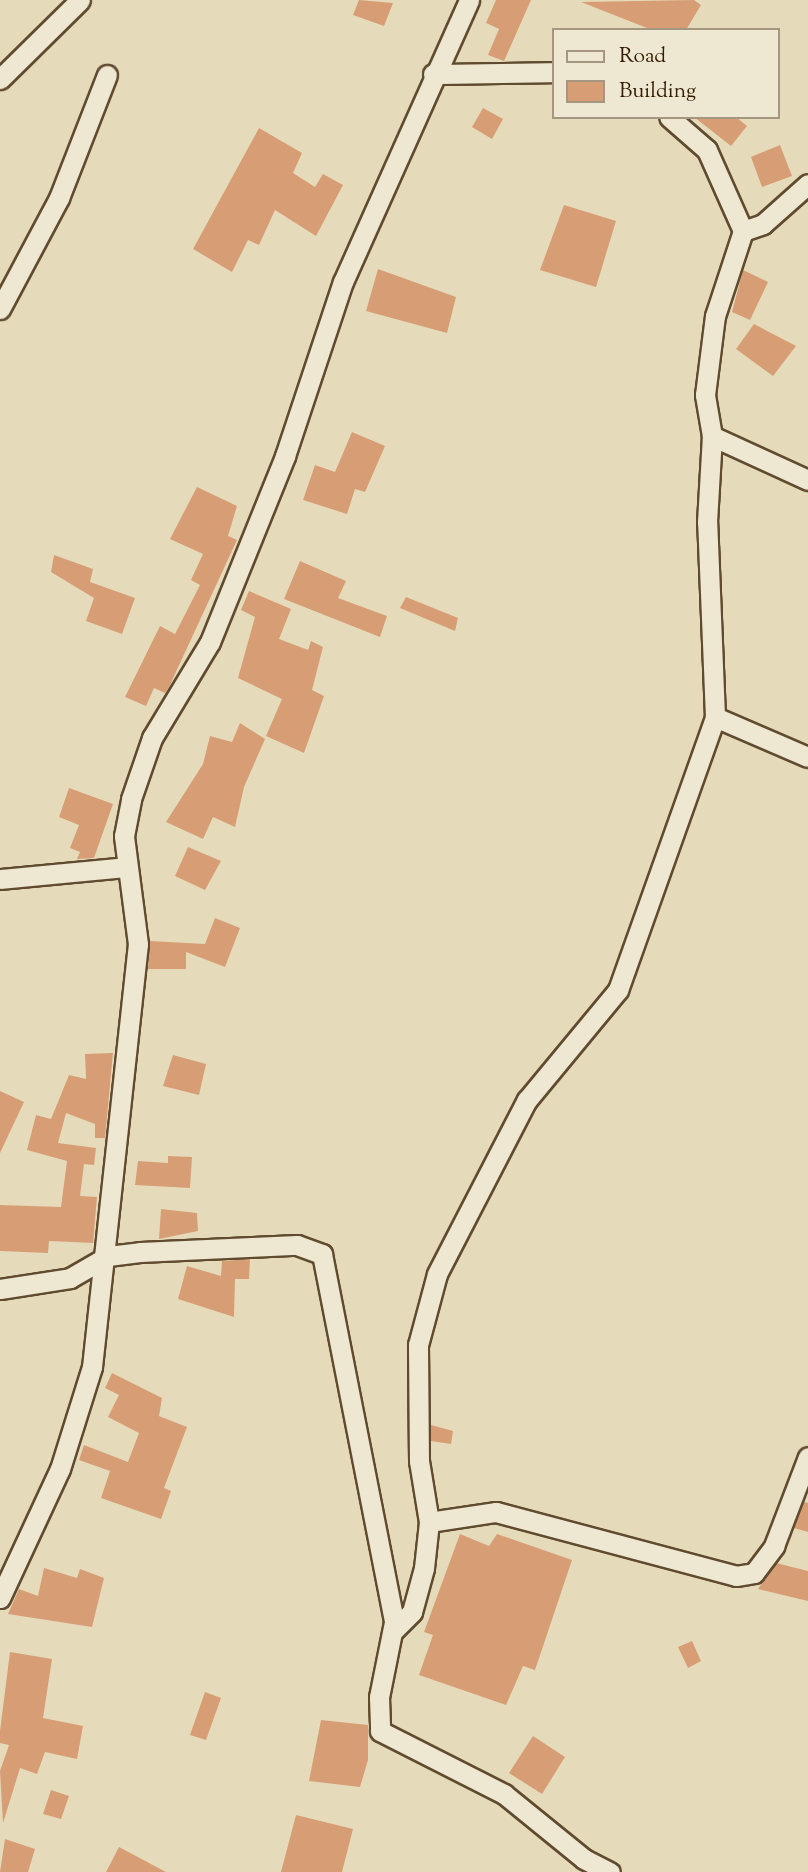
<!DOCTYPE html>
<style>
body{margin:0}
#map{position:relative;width:808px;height:1872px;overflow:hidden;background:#e5dbbb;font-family:"Sorts Mill Goudy",serif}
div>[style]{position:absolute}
.building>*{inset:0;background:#d79e75}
.roads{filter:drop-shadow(2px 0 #604b2f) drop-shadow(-2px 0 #604b2f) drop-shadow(0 2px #604b2f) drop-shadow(0 -2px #604b2f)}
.minor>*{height:19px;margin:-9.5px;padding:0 9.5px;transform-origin:9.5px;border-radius:9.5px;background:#eee8d3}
span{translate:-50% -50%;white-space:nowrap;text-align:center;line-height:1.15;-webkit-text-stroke:7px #eee8d3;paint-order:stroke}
.legend{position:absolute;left:552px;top:28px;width:228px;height:91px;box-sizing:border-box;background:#eee8d3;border:2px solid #a4967f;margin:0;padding:9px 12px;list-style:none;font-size:21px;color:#341b00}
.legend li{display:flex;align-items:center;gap:14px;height:35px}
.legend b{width:35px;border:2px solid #a4967f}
</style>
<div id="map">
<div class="building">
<div style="clip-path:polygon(359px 0,393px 3px,384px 26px,353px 15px)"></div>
<div style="clip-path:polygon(496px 0,531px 0,504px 61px,488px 55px,499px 29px,486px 23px)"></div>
<div style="clip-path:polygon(694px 0,701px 5px,686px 30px,652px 30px,581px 2px)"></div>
<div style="clip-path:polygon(483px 108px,503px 119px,492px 139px,472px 127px)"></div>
<div style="clip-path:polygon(694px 117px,736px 117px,747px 126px,731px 146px)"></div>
<div style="clip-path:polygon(259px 128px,302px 153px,293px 173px,315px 187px,323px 174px,343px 185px,316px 236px,275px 210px,259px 245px,248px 240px,232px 272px,193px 249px)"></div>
<div style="clip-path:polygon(780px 145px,792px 176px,762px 187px,751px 157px)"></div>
<div style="clip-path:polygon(564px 205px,616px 221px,596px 287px,540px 270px)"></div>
<div style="clip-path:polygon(378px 269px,456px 297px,447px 333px,366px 311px)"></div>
<div style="clip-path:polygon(743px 270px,768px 282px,750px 320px,732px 312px)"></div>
<div style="clip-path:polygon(754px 324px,796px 346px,773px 376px,736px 349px)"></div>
<div style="clip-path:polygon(352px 432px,385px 446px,365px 492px,355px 489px,347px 514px,303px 500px,315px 465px,335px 472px)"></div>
<div style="clip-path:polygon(197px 487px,237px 506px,228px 536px,237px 540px,169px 687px,165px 693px,154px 688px,146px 706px,125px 697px,160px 626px,175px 634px,200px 585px,191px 580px,203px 554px,170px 539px)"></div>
<div style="clip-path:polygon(54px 555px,93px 569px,90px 582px,135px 598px,122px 634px,86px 621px,94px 598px,51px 572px)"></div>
<div style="clip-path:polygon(300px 561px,346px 581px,338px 598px,387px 616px,380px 637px,284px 599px)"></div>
<div style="clip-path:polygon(249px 591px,291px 609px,279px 639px,308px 650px,311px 641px,323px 647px,312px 690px,324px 696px,304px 753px,266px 736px,282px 699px,238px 678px,255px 617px,241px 610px)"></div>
<div style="clip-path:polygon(406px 597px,458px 618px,455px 631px,400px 608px)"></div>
<div style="clip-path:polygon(240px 723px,265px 739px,244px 787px,235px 827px,213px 817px,203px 839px,166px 822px,203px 764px,210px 736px,232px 742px)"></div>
<div style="clip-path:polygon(69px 788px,113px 804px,94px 858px,77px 859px,80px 852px,70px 848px,79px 825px,59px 817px)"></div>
<div style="clip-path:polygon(188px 847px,221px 861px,205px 890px,175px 876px)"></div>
<div style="clip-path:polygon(215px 918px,240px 928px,225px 967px,186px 952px,186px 969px,148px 969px,150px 941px,205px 944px)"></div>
<div style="clip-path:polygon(113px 1053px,105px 1138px,95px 1138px,95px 1124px,66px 1113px,58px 1143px,96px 1148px,94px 1165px,84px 1164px,80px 1196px,97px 1197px,93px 1243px,49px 1241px,48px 1253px,0 1251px,0 1205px,61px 1207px,67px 1161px,27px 1150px,36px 1115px,51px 1119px,69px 1075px,86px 1079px,85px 1054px)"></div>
<div style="clip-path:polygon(173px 1055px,206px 1064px,199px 1095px,163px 1086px)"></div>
<div style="clip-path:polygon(0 1091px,24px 1102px,0 1153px)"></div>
<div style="clip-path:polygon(168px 1156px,192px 1157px,190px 1188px,135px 1185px,138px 1161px,168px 1163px)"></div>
<div style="clip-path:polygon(161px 1209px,197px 1213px,198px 1231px,159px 1239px)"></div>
<div style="clip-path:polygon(250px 1259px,249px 1279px,235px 1279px,234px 1317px,178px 1299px,187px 1266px,221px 1276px,222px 1261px)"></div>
<div style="clip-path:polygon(112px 1373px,162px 1398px,159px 1416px,187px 1427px,164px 1488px,171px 1491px,161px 1519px,101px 1498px,110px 1471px,79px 1460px,84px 1445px,128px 1462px,139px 1433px,108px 1417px,119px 1395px,105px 1388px)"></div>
<div style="clip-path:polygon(431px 1425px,453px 1431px,451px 1444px,431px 1441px)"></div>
<div style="clip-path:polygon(804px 1502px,808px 1503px,808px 1532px,794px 1528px)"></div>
<div style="clip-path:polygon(460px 1534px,489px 1546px,497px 1534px,572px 1560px,535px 1670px,523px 1666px,506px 1705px,419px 1675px,433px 1635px,424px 1632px)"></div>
<div style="clip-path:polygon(776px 1563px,808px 1571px,808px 1601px,758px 1589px)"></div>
<div style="clip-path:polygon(44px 1568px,77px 1578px,80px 1569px,104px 1578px,92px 1627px,8px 1614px,19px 1589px,38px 1596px)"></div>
<div style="clip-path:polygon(692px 1641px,701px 1661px,688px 1668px,678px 1647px)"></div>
<div style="clip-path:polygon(10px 1652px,52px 1659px,43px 1718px,83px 1726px,77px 1759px,45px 1752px,37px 1774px,20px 1768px,3px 1823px,0 1771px,9px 1745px,0 1743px,0 1731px)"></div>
<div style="clip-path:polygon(205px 1692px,221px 1698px,206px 1740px,190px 1735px)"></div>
<div style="clip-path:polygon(321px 1720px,368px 1725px,368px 1760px,360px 1787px,309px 1781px)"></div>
<div style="clip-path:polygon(533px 1736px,565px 1757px,542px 1794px,509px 1773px)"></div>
<div style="clip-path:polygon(51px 1790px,69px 1796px,61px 1819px,43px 1814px)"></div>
<div style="clip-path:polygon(296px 1815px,353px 1829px,342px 1872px,281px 1872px)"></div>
<div style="clip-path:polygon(5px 1839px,35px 1849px,28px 1872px,0 1872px)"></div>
<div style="clip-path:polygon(119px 1847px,166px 1872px,106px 1872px)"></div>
</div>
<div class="roads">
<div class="minor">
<div style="left:433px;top:74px;width:121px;rotate:-0.9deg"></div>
<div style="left:0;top:79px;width:112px;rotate:-44.6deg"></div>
<div style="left:743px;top:231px;width:21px;rotate:-19deg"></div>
<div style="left:763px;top:224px;width:60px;rotate:-41.6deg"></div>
<div style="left:0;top:309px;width:126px;rotate:-62deg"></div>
<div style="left:59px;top:198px;width:132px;rotate:-68.7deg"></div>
<div style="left:712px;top:436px;width:106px;rotate:24.6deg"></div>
<div style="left:715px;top:717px;width:101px;rotate:23.3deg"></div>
<div style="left:0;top:879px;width:127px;rotate:-5.4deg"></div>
<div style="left:0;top:1289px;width:71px;rotate:-8.9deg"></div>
<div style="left:70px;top:1278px;width:44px;rotate:-30.1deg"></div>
<div style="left:108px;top:1256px;width:32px;rotate:-7deg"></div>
<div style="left:140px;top:1252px;width:157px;rotate:-2.6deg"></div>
<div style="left:297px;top:1245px;width:27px;rotate:20deg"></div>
<div style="left:322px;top:1254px;width:375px;rotate:78.9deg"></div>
<div style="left:394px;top:1622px;width:76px;rotate:101.3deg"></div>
<div style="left:379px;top:1697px;width:34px;rotate:88deg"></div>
<div style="left:380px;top:1731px;width:139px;rotate:26.9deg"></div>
<div style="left:504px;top:1794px;width:103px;rotate:39.1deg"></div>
<div style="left:584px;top:1859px;width:29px;rotate:27deg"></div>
<div style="left:429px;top:1522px;width:68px;rotate:-8.5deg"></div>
<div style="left:496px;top:1512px;width:248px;rotate:14.9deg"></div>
<div style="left:736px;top:1576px;width:18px;rotate:-9deg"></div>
<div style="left:754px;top:1573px;width:34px;rotate:-53deg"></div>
<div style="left:774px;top:1546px;width:95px;rotate:-69.1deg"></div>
<div style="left:0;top:1598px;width:142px;rotate:-65.1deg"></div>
<div style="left:60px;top:1469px;width:107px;rotate:-72.6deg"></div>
<div style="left:92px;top:1367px;width:425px;rotate:-83.8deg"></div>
<div style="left:138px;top:944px;width:109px;rotate:-97.4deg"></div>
<div style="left:124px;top:836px;width:38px;rotate:-79deg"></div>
<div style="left:131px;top:799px;width:65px;rotate:-71deg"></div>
<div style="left:152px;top:738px;width:112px;rotate:-58.9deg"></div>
<div style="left:210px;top:642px;width:201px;rotate:-68deg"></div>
<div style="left:285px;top:456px;width:183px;rotate:-71.6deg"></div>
<div style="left:343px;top:282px;width:309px;rotate:-65.9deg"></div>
<div style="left:393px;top:1631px;width:27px;rotate:-45deg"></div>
<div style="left:412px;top:1612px;width:46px;rotate:-74.7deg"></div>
<div style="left:424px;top:1568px;width:46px;rotate:-83.8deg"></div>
<div style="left:429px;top:1522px;width:62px;rotate:-99.3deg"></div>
<div style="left:419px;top:1461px;width:116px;rotate:-90.5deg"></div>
<div style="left:418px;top:1345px;width:73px;rotate:-75deg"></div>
<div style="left:437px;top:1274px;width:196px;rotate:-62.7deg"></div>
<div style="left:527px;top:1100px;width:143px;rotate:-50.4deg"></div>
<div style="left:618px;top:990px;width:290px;rotate:-70.4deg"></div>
<div style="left:715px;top:717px;width:195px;rotate:-92.3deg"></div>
<div style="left:707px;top:522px;width:86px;rotate:-86.7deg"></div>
<div style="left:712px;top:436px;width:42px;rotate:-99.7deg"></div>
<div style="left:705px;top:395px;width:80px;rotate:-82.8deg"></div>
<div style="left:715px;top:316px;width:89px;rotate:-71.8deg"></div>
<div style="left:743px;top:231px;width:89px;rotate:-114deg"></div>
<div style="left:707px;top:150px;width:50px;rotate:-139deg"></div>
</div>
</div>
<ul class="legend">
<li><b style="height:9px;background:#eee8d3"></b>Road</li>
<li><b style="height:19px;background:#d79e75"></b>Building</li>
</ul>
</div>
